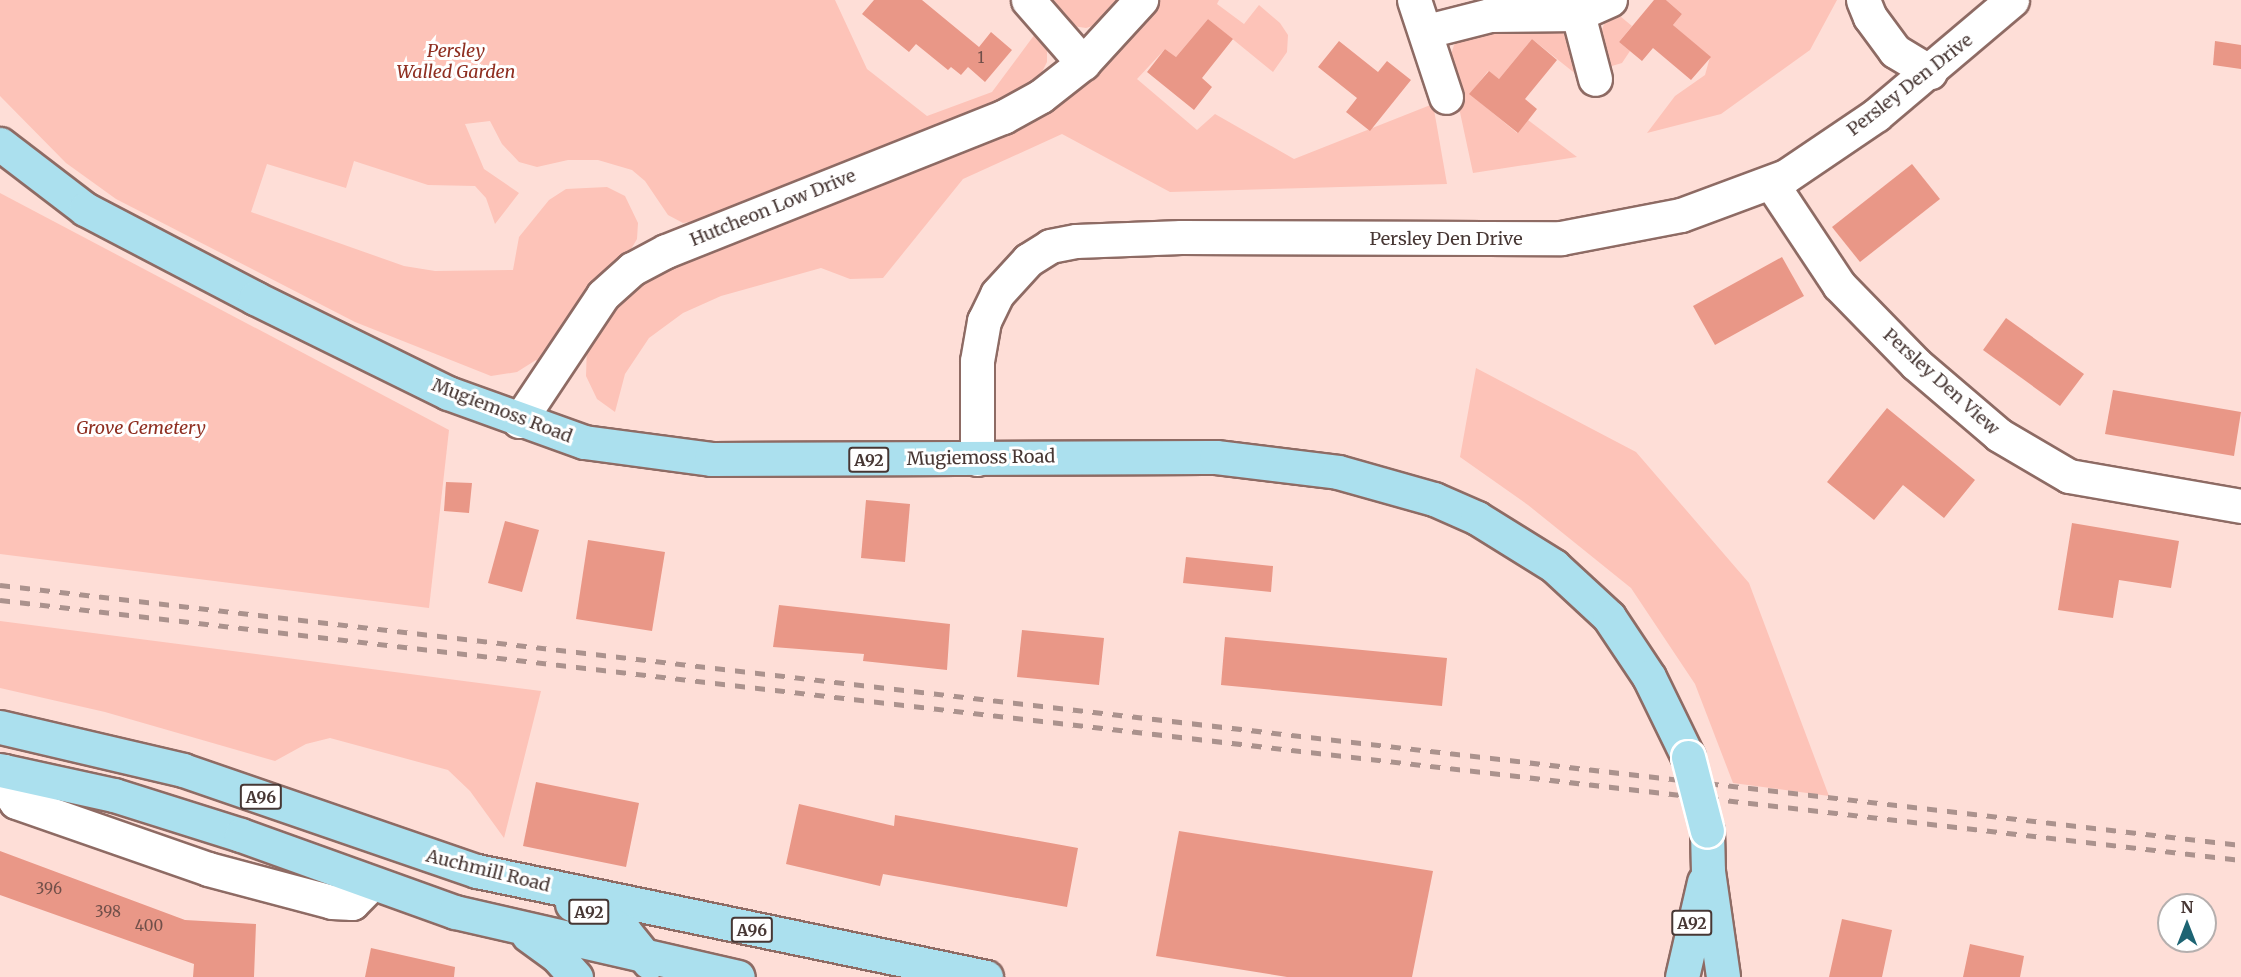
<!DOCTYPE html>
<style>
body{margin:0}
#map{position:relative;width:2241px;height:977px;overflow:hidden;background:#feded7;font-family:Merriweather,serif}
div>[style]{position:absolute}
.green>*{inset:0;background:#fdc3b8}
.building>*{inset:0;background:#e99787}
.roads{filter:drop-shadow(2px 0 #8e6b64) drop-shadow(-2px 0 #8e6b64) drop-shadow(0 2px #8e6b64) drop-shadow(0 -2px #8e6b64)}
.street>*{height:33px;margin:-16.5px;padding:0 16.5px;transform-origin:16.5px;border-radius:16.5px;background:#fff}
.primary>*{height:33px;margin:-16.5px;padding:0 16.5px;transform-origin:16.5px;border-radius:16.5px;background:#abe0ee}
.rail>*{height:4.5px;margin-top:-2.25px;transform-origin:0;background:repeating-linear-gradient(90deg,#ab928d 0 10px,transparent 0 20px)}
.bridges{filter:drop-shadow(2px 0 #fff) drop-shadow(-2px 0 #fff) drop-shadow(0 2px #fff) drop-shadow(0 -2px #fff)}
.primary-bridge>*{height:33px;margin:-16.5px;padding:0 16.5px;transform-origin:16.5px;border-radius:16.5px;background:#abe0ee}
span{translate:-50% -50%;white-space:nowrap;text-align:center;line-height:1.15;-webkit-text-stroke:6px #fff;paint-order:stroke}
.number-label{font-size:15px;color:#704f49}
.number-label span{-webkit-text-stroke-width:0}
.shield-label span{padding:2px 4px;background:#fff;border:2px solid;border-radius:4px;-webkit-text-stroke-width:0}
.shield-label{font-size:16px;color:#473734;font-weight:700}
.park-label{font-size:18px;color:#8f2f21;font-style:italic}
.street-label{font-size:18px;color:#473734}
.north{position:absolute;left:2157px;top:893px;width:60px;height:60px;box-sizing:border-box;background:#fff;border:2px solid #b5afae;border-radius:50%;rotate:0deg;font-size:16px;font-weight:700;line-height:24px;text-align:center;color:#473734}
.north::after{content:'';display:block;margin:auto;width:21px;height:27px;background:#1d6473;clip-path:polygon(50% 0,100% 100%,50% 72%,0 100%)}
</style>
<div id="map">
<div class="green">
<div style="clip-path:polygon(0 0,835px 0,867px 69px,927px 116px,992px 92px,1035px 34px,1047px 48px,1047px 62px,1039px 78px,997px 104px,703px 220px,683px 223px,668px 215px,645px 181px,632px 170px,598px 160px,568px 160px,537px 167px,519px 162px,502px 144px,490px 121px,465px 124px,484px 169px,519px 193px,495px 224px,486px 198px,475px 186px,428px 185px,354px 161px,346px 188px,267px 164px,251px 212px,404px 266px,435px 271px,513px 270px,519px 237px,549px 200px,566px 189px,607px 187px,625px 196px,638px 223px,637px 239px,627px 256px,540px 366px,536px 360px,517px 372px,491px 376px,355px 322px,116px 199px,66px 163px,0 96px)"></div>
<div style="clip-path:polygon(1053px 0,1122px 0,1103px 23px,1086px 28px,1066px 25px,1049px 5px)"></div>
<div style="clip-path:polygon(1158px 0,1219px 0,1217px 4px,1244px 24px,1259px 5px,1280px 23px,1288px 35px,1287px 52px,1273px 72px,1208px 19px,1176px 57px,1165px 49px,1137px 79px,1197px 130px,1215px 114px,1294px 159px,1433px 104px,1447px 184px,1170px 192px,1062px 134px,963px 179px,883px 278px,850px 279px,821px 268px,721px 296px,683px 313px,649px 338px,625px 374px,615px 412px,597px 399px,586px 376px,587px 344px,613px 306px,639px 281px,1126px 39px)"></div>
<div style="clip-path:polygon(1666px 0,1837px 0,1810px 50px,1721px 114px,1647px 133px,1675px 96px,1705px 75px,1710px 57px,1673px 25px,1682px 14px)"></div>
<div style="clip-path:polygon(1615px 12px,1632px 26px,1619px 42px,1630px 51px,1622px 63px,1605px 68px,1599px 38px,1604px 24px)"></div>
<div style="clip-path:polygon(1482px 27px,1548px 28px,1563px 33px,1574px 44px,1581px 72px,1577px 75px,1532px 39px,1499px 79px,1488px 71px,1470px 94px,1517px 133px,1528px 120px,1577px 157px,1473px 173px,1449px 61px,1454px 45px,1464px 35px)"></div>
<div style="clip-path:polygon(0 193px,449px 430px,429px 608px,0 554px)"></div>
<div style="clip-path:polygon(1476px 368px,1636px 452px,1749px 583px,1829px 796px,1733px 783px,1695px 684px,1631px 588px,1528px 505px,1460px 457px)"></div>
<div style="clip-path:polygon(0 621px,541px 691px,504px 838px,470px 791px,448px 770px,330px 738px,306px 744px,275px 761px,105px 712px,0 688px)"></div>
</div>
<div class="building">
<div style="clip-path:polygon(874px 0,922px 0,979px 47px,991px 32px,1012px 50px,985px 82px,968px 67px,961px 75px,951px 67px,948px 70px,916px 44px,909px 52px,862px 14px)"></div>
<div style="clip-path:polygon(1654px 0,1666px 0,1682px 14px,1673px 25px,1711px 57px,1691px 80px,1653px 48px,1642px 61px,1619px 42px)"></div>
<div style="clip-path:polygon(1208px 19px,1233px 39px,1202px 78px,1212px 87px,1194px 110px,1147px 72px,1165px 49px,1176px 57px)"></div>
<div style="clip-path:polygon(1532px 39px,1557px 60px,1525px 99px,1537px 109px,1518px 133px,1469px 94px,1489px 71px,1499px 79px)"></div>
<div style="clip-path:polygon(1339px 41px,1378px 72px,1387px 61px,1411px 80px,1370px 131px,1346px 112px,1357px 98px,1318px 67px)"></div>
<div style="clip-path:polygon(2215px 41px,2241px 45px,2241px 69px,2213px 65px)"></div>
<div style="clip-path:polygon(1912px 164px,1940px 199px,1860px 262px,1832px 227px)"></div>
<div style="clip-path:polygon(1782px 257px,1804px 296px,1715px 345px,1693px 306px)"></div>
<div style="clip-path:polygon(2006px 318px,2084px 374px,2060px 406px,1983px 350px)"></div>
<div style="clip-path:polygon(2113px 390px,2241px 412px,2234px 456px,2105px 434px)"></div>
<div style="clip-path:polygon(1887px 408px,1975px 480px,1944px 518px,1903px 485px,1874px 520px,1827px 482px)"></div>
<div style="clip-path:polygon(446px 482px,472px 483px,469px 513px,444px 511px)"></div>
<div style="clip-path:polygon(866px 500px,910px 504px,905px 562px,861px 558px)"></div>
<div style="clip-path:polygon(505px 521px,539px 530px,522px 592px,488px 583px)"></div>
<div style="clip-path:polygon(2072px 523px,2179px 541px,2171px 588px,2119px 580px,2113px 618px,2058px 610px)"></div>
<div style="clip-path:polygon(588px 540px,665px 552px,652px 631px,576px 619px)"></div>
<div style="clip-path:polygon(1186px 557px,1273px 566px,1271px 592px,1183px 583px)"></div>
<div style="clip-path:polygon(779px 605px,950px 624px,947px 670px,863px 661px,864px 654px,773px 647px)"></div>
<div style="clip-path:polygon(1022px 630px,1104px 638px,1099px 685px,1017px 677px)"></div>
<div style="clip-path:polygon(1225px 637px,1447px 658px,1442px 706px,1221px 685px)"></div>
<div style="clip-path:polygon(536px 782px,639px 803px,626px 867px,523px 846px)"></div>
<div style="clip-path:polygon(799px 804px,894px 826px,895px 815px,1078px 848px,1067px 907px,883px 874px,880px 886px,786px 864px)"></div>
<div style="clip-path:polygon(1179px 831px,1433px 871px,1412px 977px,1287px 977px,1156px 956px)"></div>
<div style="clip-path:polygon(0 851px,185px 920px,256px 924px,254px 977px,193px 977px,194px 964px,0 895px)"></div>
<div style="clip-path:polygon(1842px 919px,1892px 930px,1882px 977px,1829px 977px)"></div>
<div style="clip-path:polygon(1970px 944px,2024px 956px,2020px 977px,1963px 977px)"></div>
<div style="clip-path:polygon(371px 948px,455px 967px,454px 977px,365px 977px)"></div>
</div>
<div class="roads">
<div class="street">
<div style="left:1028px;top:0;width:84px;rotate:48.9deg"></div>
<div style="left:1414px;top:0;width:102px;rotate:71.7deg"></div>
<div style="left:1863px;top:0;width:18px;rotate:68deg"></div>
<div style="left:1870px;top:17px;width:42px;rotate:53.7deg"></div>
<div style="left:1895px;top:51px;width:41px;rotate:31deg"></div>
<div style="left:1578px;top:14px;width:67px;rotate:75.3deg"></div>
<div style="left:1427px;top:31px;width:65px;rotate:-14.3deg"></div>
<div style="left:1490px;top:15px;width:88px;rotate:-0.7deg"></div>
<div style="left:1578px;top:14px;width:35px;rotate:-24deg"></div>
<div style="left:1772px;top:184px;width:121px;rotate:56.4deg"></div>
<div style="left:1839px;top:285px;width:110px;rotate:45.7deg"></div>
<div style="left:1916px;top:364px;width:109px;rotate:40.5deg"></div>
<div style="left:1999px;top:435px;width:81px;rotate:30.4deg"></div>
<div style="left:2069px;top:476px;width:175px;rotate:9.9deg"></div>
<div style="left:519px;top:421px;width:151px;rotate:-56.3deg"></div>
<div style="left:603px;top:295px;width:39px;rotate:-42deg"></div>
<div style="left:632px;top:269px;width:38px;rotate:-28deg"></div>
<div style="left:666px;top:251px;width:363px;rotate:-21.7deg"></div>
<div style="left:1003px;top:117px;width:43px;rotate:-28.9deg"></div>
<div style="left:1041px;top:96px;width:53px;rotate:-38.2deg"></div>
<div style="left:1083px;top:63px;width:86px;rotate:-47.4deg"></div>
<div style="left:977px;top:459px;width:98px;rotate:-90deg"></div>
<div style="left:977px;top:361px;width:41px;rotate:-80.1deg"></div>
<div style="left:984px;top:321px;width:30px;rotate:-64deg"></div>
<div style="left:997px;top:294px;width:46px;rotate:-47.6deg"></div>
<div style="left:1028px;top:260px;width:26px;rotate:-32deg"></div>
<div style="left:1050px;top:246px;width:26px;rotate:-11deg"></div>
<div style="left:1076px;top:241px;width:105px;rotate:-2.2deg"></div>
<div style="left:1181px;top:237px;width:380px;rotate:0.2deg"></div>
<div style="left:1561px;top:238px;width:122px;rotate:-10.9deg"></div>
<div style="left:1681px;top:215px;width:112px;rotate:-20.4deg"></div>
<div style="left:1786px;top:176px;width:109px;rotate:-34.1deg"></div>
<div style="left:1876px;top:115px;width:178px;rotate:-40.2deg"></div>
<div style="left:4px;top:771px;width:13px;rotate:94deg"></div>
<div style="left:3px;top:784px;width:22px;rotate:54deg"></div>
<div style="left:16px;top:802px;width:203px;rotate:19.2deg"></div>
<div style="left:208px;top:869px;width:128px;rotate:14.9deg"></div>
<div style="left:332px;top:902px;width:20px;rotate:3deg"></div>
<div style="left:352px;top:903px;width:27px;rotate:-45deg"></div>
</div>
<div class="primary">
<div style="left:0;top:144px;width:107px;rotate:37.4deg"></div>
<div style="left:85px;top:209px;width:192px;rotate:27.6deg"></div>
<div style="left:255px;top:298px;width:215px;rotate:26.2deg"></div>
<div style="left:448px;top:393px;width:145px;rotate:19.8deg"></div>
<div style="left:584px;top:442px;width:128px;rotate:7.6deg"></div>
<div style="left:711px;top:459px;width:505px;rotate:-0.23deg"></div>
<div style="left:1216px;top:457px;width:123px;rotate:7deg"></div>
<div style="left:1338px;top:472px;width:100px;rotate:15.7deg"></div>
<div style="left:1434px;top:499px;width:47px;rotate:23.8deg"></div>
<div style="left:1477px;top:518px;width:91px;rotate:31.9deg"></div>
<div style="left:1554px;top:566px;width:75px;rotate:42.8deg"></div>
<div style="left:1609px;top:617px;width:72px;rotate:56.3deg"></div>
<div style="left:1649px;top:677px;width:89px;rotate:64deg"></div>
<div style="left:0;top:727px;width:188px;rotate:13.2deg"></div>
<div style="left:183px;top:770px;width:311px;rotate:19deg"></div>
<div style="left:477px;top:871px;width:520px;rotate:11.76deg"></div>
<div style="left:0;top:770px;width:117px;rotate:12.4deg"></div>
<div style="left:114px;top:795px;width:133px;rotate:17.5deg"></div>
<div style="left:241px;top:835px;width:227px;rotate:19.8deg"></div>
<div style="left:455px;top:912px;width:290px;rotate:12.9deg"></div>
<div style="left:1707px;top:831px;width:40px;rotate:88.6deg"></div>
<div style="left:1708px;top:871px;width:107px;rotate:81.9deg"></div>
<div style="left:572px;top:904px;width:59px;rotate:27.4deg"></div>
<div style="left:624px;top:931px;width:40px;rotate:51deg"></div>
<div style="left:528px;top:935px;width:34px;rotate:36deg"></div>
<div style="left:556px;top:955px;width:30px;rotate:48deg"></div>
<div style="left:1682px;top:977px;width:98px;rotate:-77deg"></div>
</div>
</div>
<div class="rail">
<div style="left:0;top:585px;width:2256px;rotate:6.62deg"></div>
<div style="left:0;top:600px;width:2256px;rotate:6.62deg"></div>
</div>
<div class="bridges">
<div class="primary-bridge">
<div style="left:1688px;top:757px;width:76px;rotate:75.6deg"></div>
</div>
</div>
<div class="number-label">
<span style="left:981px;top:58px">1</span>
<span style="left:49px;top:889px">396</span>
<span style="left:108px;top:912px">398</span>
<span style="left:149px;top:926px">400</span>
</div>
<div class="shield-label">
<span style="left:869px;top:460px">A92</span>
<span style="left:261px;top:797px">A96</span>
<span style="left:589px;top:912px">A92</span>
<span style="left:1692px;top:923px">A92</span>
<span style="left:752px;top:930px">A96</span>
</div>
<div class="park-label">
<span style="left:456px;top:62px">Persley<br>Walled Garden</span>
<span style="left:141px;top:428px">Grove Cemetery</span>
</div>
<div class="street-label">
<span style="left:1910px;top:85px;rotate:-38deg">Persley Den Drive</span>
<span style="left:773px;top:208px;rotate:-22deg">Hutcheon Low Drive</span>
<span style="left:1446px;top:239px">Persley Den Drive</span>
<span style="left:1941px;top:382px;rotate:42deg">Persley Den View</span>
<span style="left:502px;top:411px;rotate:21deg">Mugiemoss Road</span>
<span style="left:981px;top:458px;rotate:-1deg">Mugiemoss Road</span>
<span style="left:488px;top:871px;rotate:14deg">Auchmill Road</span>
</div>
<div class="north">N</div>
</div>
